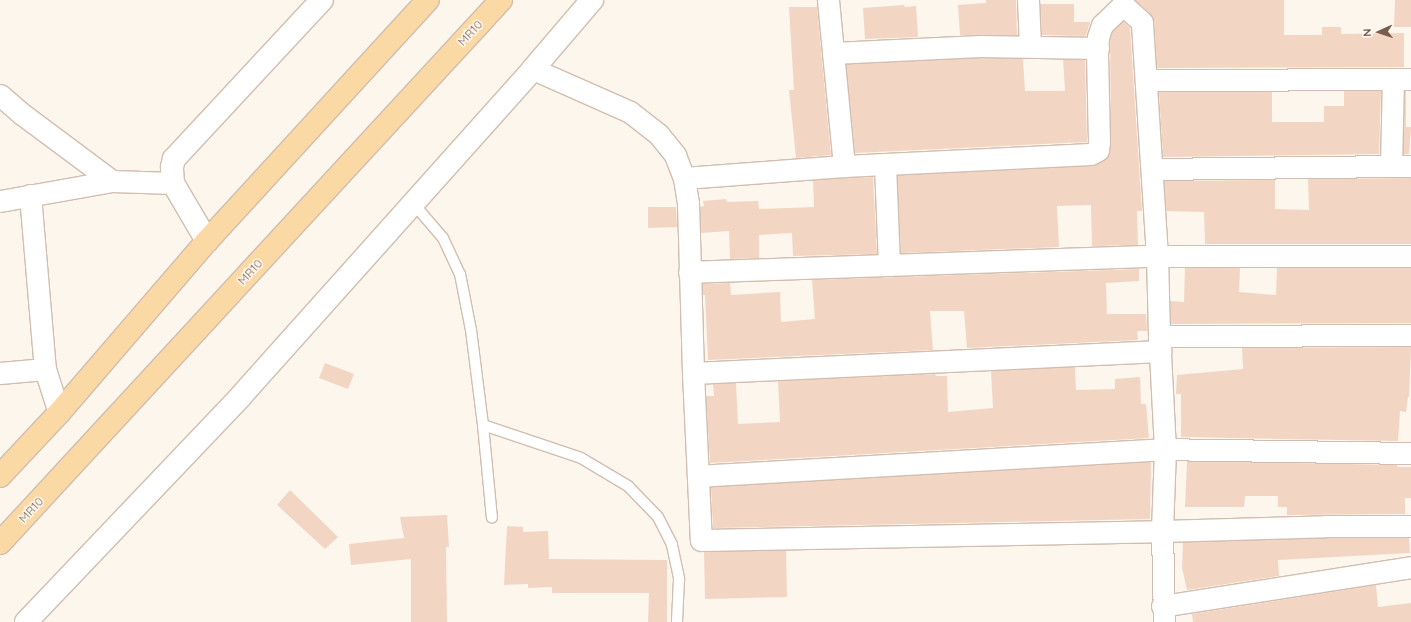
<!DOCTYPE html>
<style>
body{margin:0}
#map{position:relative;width:1411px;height:622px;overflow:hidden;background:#fdf6ec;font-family:Quicksand,sans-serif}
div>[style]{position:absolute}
.building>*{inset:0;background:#f3d5c3}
.roads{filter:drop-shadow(1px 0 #d1beb0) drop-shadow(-1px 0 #d1beb0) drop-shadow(0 1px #d1beb0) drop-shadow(0 -1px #d1beb0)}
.lane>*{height:10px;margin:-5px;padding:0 5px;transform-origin:5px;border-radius:5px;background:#fff}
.street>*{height:21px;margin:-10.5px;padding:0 10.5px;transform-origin:10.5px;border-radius:10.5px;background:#fff}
.secondary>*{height:22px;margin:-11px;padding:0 11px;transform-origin:11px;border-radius:11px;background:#fff}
.primary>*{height:22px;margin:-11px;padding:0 11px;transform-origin:11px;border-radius:11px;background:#fbd9a5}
span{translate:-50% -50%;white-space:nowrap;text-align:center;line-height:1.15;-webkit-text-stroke:3px #fffaf3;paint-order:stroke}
.street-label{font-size:12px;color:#7a5c4d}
.north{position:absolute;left:1359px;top:12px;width:40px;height:40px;-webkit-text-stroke:3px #fffaf3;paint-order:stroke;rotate:267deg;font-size:11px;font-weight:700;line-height:16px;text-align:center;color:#7a5c4d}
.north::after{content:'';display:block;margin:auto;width:14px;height:18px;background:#7a5c4d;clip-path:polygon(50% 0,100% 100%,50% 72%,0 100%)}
</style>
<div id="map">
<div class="building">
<div style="clip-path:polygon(986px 0,1016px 0,1017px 35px,960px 35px,958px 5px,986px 3px)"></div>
<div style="clip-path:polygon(1135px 0,1284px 0,1284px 35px,1322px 35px,1322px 27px,1341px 27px,1341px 34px,1404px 33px,1404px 67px,1157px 68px,1154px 21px,1150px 13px)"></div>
<div style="clip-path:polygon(1395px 0,1411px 0,1411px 27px,1394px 27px)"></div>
<div style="clip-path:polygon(1040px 4px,1074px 4px,1074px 22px,1090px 22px,1086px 36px,1042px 35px)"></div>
<div style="clip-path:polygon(904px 5px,905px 7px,916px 6px,918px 37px,865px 39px,863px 8px)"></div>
<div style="clip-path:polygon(789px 7px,817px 7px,831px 155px,796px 158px,789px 90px,794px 90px)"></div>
<div style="clip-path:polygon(1123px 21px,1130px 28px,1142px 211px,1137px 211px,1138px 245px,1092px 246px,1091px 205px,1057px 206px,1059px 247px,901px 253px,897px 175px,1092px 166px,1108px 157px,1111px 142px,1110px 39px,1112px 32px)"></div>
<div style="clip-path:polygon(980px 58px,1023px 59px,1025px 91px,1065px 91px,1063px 59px,1085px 60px,1087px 142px,855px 153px,846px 64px)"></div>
<div style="clip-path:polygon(1344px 91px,1381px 91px,1379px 154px,1163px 157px,1159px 92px,1272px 92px,1272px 122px,1324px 122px,1324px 106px,1344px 106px)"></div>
<div style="clip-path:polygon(1405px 91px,1406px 91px,1406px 127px,1411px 127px,1409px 154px,1403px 154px)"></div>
<div style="clip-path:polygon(873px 177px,877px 254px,793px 256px,792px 233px,759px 235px,759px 258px,730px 259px,729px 231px,701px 233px,700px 207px,704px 206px,703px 201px,726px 199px,727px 202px,758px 201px,759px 209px,814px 207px,813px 180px)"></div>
<div style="clip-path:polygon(1411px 178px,1411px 244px,1205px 244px,1204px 212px,1166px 211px,1164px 181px,1275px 180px,1275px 209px,1309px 210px,1308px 179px)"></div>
<div style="clip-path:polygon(648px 207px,676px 207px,677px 227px,648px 228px)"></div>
<div style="clip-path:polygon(1185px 268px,1240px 268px,1239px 292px,1276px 295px,1277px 268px,1411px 268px,1411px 323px,1171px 324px,1170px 301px,1184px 302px)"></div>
<div style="clip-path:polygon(1139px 269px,1139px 281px,1106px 283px,1107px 314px,1146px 314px,1147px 331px,1137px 331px,1138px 340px,967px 348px,964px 311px,930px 311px,933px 350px,708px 360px,705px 295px,703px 295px,702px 284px,730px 283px,731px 295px,780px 292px,781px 322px,815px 319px,812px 280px)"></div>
<div style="clip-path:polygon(1411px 347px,1409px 397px,1408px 397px,1406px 412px,1400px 411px,1398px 441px,1181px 437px,1181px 394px,1176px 394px,1177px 375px,1243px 369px,1242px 348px)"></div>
<div style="clip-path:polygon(325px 363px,354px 374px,348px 389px,319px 378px)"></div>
<div style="clip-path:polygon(1075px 367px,1076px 390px,1115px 389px,1115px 379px,1140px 377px,1141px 404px,1146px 404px,1149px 438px,710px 463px,706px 396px,714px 396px,713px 384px,736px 383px,738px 424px,780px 422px,778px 381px,935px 374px,936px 376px,947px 376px,948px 412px,993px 408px,991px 371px)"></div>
<div style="clip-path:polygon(1187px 461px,1397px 465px,1398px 467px,1411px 467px,1411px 498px,1405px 498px,1405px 514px,1287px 515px,1287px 507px,1278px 507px,1278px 496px,1245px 496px,1244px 507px,1185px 507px)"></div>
<div style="clip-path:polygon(1151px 462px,1150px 519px,713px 528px,711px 487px)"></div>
<div style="clip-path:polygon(290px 490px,338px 537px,325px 549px,277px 505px)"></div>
<div style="clip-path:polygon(447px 515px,449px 547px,446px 547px,447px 622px,411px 622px,411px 559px,351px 565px,349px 544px,404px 538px,400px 517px)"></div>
<div style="clip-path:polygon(507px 526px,523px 527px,523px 532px,548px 531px,549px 559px,667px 560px,667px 622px,648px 622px,649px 593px,552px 593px,552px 587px,528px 588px,528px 584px,504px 585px)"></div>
<div style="clip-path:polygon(1326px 538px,1409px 538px,1410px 553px,1278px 560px,1279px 576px,1187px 590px,1182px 568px,1183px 542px)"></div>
<div style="clip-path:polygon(786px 550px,787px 597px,705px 599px,704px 552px)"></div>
<div style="clip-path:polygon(1376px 585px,1378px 607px,1411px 603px,1411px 622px,1193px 622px,1192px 614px)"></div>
</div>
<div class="roads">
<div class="lane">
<div style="left:413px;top:203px;width:46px;rotate:49.4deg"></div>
<div style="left:443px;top:238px;width:40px;rotate:65deg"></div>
<div style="left:460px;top:274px;width:57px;rotate:78.9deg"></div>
<div style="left:471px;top:330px;width:96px;rotate:82.8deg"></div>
<div style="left:483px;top:425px;width:93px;rotate:84.5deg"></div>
<div style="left:483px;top:425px;width:103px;rotate:18.6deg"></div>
<div style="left:581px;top:458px;width:55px;rotate:30.8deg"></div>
<div style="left:628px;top:486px;width:43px;rotate:45.9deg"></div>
<div style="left:658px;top:517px;width:31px;rotate:63deg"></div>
<div style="left:672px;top:545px;width:35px;rotate:78deg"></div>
<div style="left:679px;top:579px;width:43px;rotate:92.7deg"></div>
</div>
<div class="street">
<div style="left:828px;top:0;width:167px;rotate:84.5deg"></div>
<div style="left:1028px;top:0;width:46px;rotate:87.5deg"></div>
<div style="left:833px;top:53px;width:147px;rotate:-2.7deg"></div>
<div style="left:980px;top:46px;width:118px;rotate:1deg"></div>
<div style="left:533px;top:69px;width:106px;rotate:23.9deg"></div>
<div style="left:630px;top:112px;width:37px;rotate:38deg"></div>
<div style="left:659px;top:135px;width:26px;rotate:51deg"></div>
<div style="left:675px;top:155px;width:25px;rotate:69deg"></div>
<div style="left:684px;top:178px;width:25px;rotate:81deg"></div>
<div style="left:688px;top:203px;width:170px;rotate:88.3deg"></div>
<div style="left:693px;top:373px;width:167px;rotate:87.3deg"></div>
<div style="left:701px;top:540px;width:461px;rotate:-1.1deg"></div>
<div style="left:1162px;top:531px;width:91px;rotate:88.7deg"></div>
<div style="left:1146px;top:80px;width:265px;rotate:-0.2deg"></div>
<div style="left:0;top:95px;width:29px;rotate:41deg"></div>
<div style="left:22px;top:114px;width:112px;rotate:36.7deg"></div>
<div style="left:112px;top:181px;width:61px;rotate:1.9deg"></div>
<div style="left:885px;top:165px;width:100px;rotate:87.7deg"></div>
<div style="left:1391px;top:166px;width:87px;rotate:-88.7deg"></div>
<div style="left:1152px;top:169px;width:259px;rotate:-0.7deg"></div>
<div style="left:684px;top:178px;width:160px;rotate:-4.3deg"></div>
<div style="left:844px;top:166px;width:247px;rotate:-2.8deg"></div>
<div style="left:1091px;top:154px;width:8px;rotate:-30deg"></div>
<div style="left:1098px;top:150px;width:8px;rotate:-83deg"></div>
<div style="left:1099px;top:142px;width:87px;rotate:-91.3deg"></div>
<div style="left:1097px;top:55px;width:18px;rotate:-87deg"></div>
<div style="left:1098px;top:37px;width:13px;rotate:-72deg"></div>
<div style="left:1102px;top:25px;width:29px;rotate:-44deg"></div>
<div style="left:30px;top:195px;width:175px;rotate:85.1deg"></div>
<div style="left:45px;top:369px;width:46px;rotate:72.3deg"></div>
<div style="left:0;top:201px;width:114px;rotate:-10.1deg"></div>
<div style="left:689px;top:272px;width:468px;rotate:-2deg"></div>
<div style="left:1157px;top:256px;width:234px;rotate:-93.7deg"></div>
<div style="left:1142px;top:22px;width:25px;rotate:-138deg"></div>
<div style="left:1123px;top:5px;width:5px;rotate:-90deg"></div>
<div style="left:1159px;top:336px;width:80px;rotate:-91.4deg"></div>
<div style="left:1157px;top:256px;width:254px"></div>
<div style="left:0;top:373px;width:45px;rotate:-5.1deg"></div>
<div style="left:693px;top:373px;width:468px;rotate:-2.7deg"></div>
<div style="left:1411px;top:453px;width:246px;rotate:-179.1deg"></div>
<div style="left:1165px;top:449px;width:82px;rotate:92.1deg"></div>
<div style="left:1162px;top:531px;width:164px;rotate:-1.7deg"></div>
<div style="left:1326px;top:526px;width:85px"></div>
<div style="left:698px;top:476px;width:468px;rotate:-3.3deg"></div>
<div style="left:1165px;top:449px;width:113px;rotate:-93deg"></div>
<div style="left:1159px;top:336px;width:252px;rotate:-0.2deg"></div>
<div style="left:1162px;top:606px;width:252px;rotate:-8.9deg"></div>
</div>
<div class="secondary">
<div style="left:207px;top:241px;width:67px;rotate:-120.4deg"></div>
<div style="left:173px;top:183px;width:16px;rotate:-94deg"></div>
<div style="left:172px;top:167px;width:8px;rotate:-76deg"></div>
<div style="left:174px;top:159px;width:217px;rotate:-47.1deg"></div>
<div style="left:26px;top:622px;width:312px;rotate:-46.4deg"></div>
<div style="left:241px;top:396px;width:438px;rotate:-48.2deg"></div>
<div style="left:533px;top:69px;width:91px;rotate:-49.5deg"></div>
</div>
<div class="primary">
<div style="left:0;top:476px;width:86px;rotate:-46.9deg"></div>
<div style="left:59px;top:413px;width:227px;rotate:-49.3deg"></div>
<div style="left:207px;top:241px;width:327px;rotate:-47.5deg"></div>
<div style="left:0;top:543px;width:739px;rotate:-47.3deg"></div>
</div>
</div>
<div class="street-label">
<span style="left:470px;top:33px;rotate:-47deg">MR10</span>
<span style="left:250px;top:272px;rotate:-47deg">MR10</span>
<span style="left:31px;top:510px;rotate:-47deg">MR10</span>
</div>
<div class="north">N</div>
</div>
